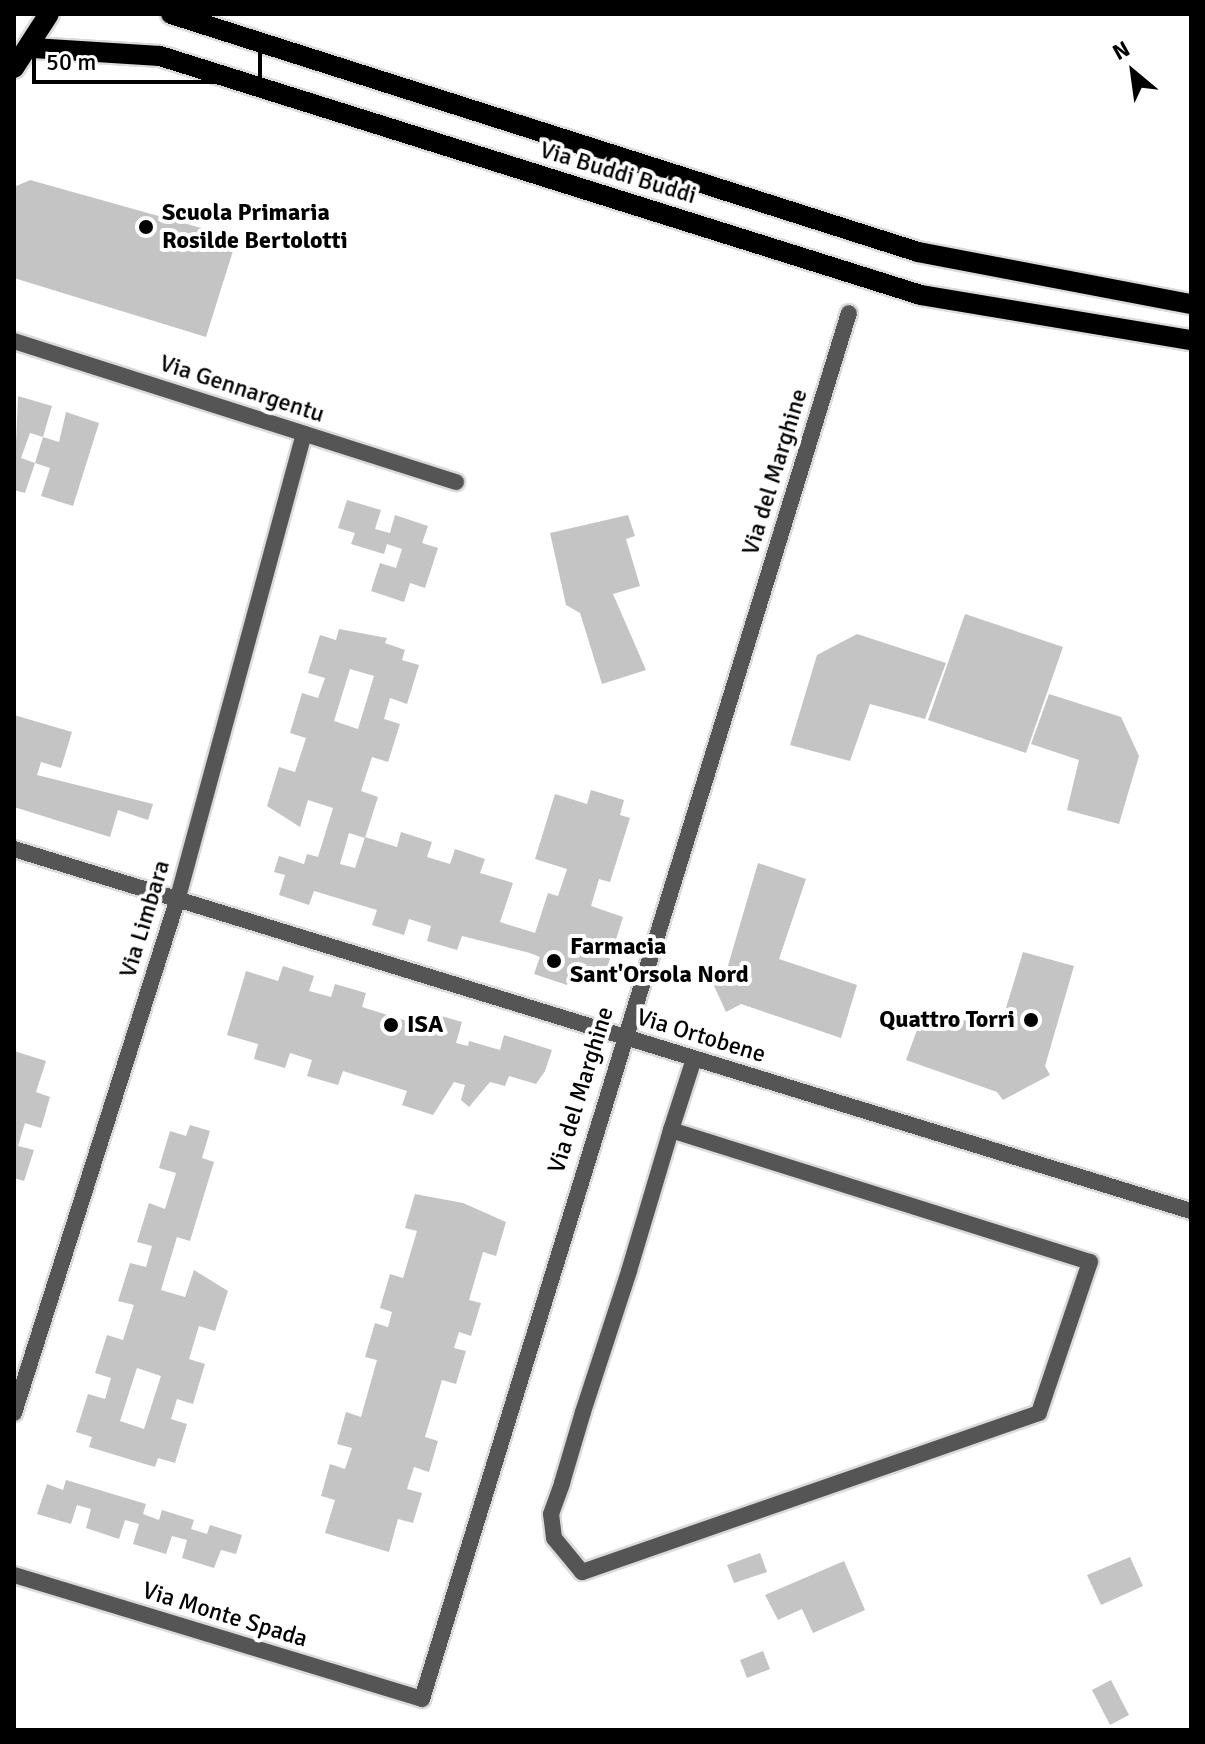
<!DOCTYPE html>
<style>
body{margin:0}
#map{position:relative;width:1205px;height:1744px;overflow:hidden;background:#fff;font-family:Signika,sans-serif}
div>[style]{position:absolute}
.building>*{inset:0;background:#c4c4c4}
.roads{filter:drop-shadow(2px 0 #dbdbdb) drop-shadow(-2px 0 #dbdbdb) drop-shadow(0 2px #dbdbdb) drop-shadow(0 -2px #dbdbdb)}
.service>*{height:16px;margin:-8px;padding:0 8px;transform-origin:8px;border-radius:8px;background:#555}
.minor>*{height:16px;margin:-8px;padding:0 8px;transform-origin:8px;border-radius:8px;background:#555}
.primary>*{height:20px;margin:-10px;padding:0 10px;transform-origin:10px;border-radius:10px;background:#000}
.dots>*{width:22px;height:22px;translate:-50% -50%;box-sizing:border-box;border:4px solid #fff;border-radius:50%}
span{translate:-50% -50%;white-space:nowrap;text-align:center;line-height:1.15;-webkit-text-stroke:8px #fff;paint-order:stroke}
.street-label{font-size:24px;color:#000}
.poi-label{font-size:24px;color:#000;font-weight:700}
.left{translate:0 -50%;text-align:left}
.right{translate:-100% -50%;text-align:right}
.frame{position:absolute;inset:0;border:16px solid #000;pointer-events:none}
.north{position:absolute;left:1093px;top:32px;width:80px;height:80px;-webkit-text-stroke:6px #fff;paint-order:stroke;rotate:331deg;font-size:22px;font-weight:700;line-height:32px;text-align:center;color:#000}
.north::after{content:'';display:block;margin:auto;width:28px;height:36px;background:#000;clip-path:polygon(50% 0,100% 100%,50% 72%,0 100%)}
.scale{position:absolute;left:32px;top:48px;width:230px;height:36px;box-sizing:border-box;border:4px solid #000;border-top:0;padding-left:10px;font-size:24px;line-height:28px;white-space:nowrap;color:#000;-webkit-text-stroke:6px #fff;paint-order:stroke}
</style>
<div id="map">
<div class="building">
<div style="clip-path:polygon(30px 180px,237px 238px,206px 337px,14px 278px,14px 187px)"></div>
<div style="clip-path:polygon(18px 396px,52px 406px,43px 437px,59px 442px,66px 412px,99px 423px,73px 506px,41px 496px,50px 468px,35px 463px,43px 437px,30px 433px,21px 458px,35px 463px,25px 493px,14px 490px)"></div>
<div style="clip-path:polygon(347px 500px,381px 510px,375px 529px,390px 533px,395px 515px,428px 526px,422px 543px,438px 548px,425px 588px,410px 583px,404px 602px,371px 591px,380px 563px,396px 568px,402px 549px,387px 544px,384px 554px,351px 544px,355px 533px,338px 528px)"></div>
<div style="clip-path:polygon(628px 515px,635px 536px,626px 539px,640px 586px,613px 594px,646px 670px,602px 684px,580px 613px,566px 605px,550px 533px)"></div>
<div style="clip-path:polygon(965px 614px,1063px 647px,1026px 753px,928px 720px)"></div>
<div style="clip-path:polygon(evenodd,339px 629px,387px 638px,385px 643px,405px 650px,402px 660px,419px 665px,407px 704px,390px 698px,384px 719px,400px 724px,388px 762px,372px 757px,361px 791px,378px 797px,365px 838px,349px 833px,340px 864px,355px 868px,365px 837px,397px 847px,401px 832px,432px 842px,427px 857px,450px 864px,455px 849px,485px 859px,480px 873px,513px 883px,500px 922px,535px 933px,548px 893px,558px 896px,567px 869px,535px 859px,555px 794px,587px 804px,591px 790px,624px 800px,620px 815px,630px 818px,610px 882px,599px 879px,591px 906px,623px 917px,603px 981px,572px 971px,567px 985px,534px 974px,540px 957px,530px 953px,462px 936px,457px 950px,427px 941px,431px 926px,409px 919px,404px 935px,372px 925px,377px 910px,314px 891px,309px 905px,279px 895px,285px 875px,274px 872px,279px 856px,304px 864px,307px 854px,318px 857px,333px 808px,308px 800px,300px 827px,267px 806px,279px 767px,295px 772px,306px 738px,290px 733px,302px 693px,318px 698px,325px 678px,308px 673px,320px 635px,336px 640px,339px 629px,350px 669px,374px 676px,358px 729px,334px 721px,350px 669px)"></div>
<div style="clip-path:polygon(857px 634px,946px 663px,925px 719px,870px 704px,850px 761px,790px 745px,817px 655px)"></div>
<div style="clip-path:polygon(1049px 694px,1121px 717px,1139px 756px,1119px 824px,1067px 810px,1079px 760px,1031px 744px)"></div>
<div style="clip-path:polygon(14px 715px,72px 732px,61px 768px,41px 762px,37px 775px,153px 804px,148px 820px,118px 810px,110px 837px,14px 807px)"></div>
<div style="clip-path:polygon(758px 863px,806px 879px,779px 959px,857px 985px,841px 1038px,741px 1004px,726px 1012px,710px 977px,727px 969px)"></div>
<div style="clip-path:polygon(1023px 952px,1074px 966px,1045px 1066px,1050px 1075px,1003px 1100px,997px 1092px,906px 1060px,925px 1008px,999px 1031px)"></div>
<div style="clip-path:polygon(283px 966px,314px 976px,309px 991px,331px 997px,335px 984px,366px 993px,362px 1007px,426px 1027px,431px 1013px,462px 1022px,456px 1043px,468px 1046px,469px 1041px,500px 1050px,504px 1035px,552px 1050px,545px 1071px,536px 1084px,509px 1076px,505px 1086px,490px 1082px,469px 1107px,461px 1100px,465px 1085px,454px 1082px,433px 1115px,402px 1105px,407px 1091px,343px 1071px,338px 1085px,307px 1076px,312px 1060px,290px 1053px,285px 1068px,254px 1059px,258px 1044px,227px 1035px,246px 971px,278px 981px)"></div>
<div style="clip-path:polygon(14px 1051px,46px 1061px,36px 1092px,50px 1097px,41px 1128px,25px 1123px,18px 1146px,34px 1150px,24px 1181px,14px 1178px)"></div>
<div style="clip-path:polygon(evenodd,190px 1125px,210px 1131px,202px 1158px,214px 1162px,190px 1241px,177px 1237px,161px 1290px,185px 1297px,194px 1270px,228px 1291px,215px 1331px,199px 1326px,189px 1359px,205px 1364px,193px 1404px,177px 1399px,171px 1419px,187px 1424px,175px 1463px,158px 1458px,155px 1467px,89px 1447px,92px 1437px,76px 1432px,88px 1394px,105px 1399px,111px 1378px,95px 1373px,107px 1335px,123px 1340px,134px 1305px,118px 1301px,130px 1263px,146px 1267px,152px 1246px,137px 1242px,149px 1203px,165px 1209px,176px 1173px,159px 1168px,170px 1131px,186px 1136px,190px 1125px,137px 1368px,161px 1376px,144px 1429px,120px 1421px,137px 1368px)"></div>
<div style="clip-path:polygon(415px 1194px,463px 1203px,506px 1222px,496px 1256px,483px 1252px,469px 1300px,481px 1303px,471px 1336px,459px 1332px,454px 1348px,466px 1351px,456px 1384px,442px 1380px,425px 1437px,438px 1441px,429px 1472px,414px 1467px,407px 1489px,422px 1493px,413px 1523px,398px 1519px,389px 1552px,325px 1533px,335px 1500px,321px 1496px,330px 1464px,345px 1469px,352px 1448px,337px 1444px,346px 1412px,361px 1417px,377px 1360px,365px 1357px,375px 1323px,388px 1327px,392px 1312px,380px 1308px,390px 1274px,403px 1278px,417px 1231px,405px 1228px)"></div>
<div style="clip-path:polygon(66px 1480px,146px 1504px,143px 1514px,159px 1520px,162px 1510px,194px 1520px,191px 1529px,207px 1534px,210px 1525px,242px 1535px,236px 1554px,221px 1550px,214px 1568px,182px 1558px,187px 1540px,172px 1536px,166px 1554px,133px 1544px,139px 1524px,125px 1520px,119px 1539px,86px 1528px,91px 1509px,77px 1505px,71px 1524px,37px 1514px,47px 1484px,63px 1490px)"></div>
<div style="clip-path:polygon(760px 1553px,767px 1572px,734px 1583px,727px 1565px)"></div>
<div style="clip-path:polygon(1130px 1557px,1143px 1586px,1101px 1605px,1087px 1575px)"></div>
<div style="clip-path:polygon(844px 1561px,865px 1610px,813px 1633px,802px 1609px,778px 1620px,765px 1595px)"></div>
<div style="clip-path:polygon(763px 1651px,770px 1669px,747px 1678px,740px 1660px)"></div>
<div style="clip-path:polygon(1111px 1680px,1129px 1715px,1110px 1725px,1092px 1690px)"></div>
</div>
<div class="roads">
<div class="service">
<div style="left:671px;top:1130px;width:439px;rotate:17.5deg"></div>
<div style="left:1090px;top:1262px;width:159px;rotate:108.7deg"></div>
<div style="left:1039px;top:1413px;width:484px;rotate:160.8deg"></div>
<div style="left:582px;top:1572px;width:44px;rotate:-129.5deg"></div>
<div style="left:554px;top:1538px;width:24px;rotate:-97deg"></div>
<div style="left:551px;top:1514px;width:33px;rotate:-70deg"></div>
<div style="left:562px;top:1483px;width:74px;rotate:-73.5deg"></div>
<div style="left:583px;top:1412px;width:148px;rotate:-71.9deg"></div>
<div style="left:629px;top:1271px;width:147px;rotate:-73.4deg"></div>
<div style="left:671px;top:1130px;width:75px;rotate:-72.1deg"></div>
</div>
<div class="minor">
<div style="left:14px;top:341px;width:464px;rotate:17.7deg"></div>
<div style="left:14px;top:849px;width:1231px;rotate:17.1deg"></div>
<div style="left:14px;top:1413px;width:537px;rotate:-72.34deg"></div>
<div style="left:177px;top:901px;width:484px;rotate:-74.8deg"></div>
<div style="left:14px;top:1575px;width:426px;rotate:16.9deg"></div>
<div style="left:422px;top:1699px;width:1450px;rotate:-72.88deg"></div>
</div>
<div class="primary">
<div style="left:171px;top:14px;width:784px;rotate:17.67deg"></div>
<div style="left:918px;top:252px;width:278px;rotate:10.8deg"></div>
<div style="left:33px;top:48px;width:127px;rotate:3.6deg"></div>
<div style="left:160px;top:56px;width:798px;rotate:17.44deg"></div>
<div style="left:921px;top:295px;width:274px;rotate:9.5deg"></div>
<div style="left:14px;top:68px;width:64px;rotate:-57.1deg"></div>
</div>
</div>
<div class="dots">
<div style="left:146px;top:227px;background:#000"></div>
<div style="left:554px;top:961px;background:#000"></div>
<div style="left:1031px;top:1020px;background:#000"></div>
<div style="left:391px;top:1025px;background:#000"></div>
</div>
<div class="street-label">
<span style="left:618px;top:173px;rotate:17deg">Via Buddi Buddi</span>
<span style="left:242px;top:389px;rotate:18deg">Via Gennargentu</span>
<span style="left:775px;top:472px;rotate:-73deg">Via del Marghine</span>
<span style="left:145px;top:919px;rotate:-73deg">Via Limbara</span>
<span style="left:701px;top:1036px;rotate:17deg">Via Ortobene</span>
<span style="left:581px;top:1090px;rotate:-73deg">Via del Marghine</span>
<span style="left:225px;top:1615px;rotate:17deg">Via Monte Spada</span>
</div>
<div class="poi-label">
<span class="left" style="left:162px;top:227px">Scuola Primaria<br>Rosilde Bertolotti</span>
<span class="left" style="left:570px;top:961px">Farmacia<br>Sant'Orsola Nord</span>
<span class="right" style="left:1015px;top:1020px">Quattro Torri</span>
<span class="left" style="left:407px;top:1025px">ISA</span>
</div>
<div class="frame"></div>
<div class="north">N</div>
<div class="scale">50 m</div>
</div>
